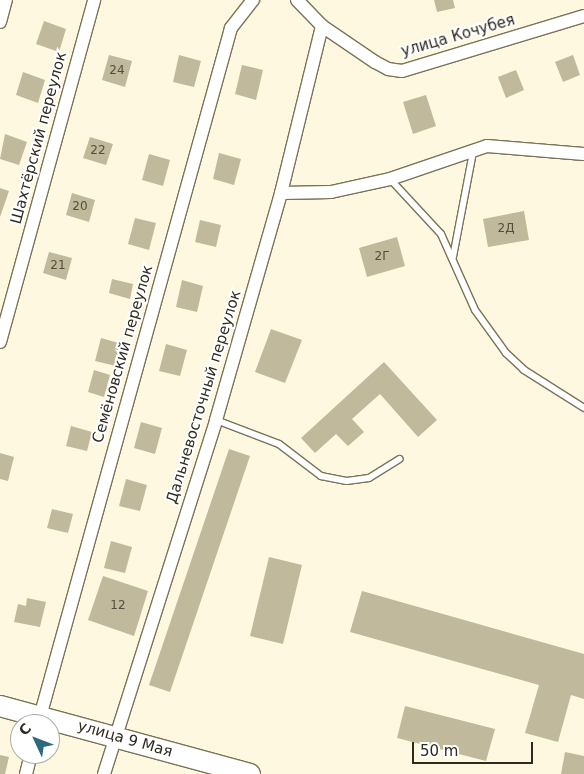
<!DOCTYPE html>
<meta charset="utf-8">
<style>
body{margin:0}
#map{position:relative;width:584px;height:774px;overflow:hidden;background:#fef8e0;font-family:"DejaVu Sans",sans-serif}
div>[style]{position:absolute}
.building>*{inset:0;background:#c0b99c}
.roads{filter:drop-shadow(1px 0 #7a7358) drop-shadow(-1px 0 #7a7358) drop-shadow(0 1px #7a7358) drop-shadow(0 -1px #7a7358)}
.lane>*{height:6px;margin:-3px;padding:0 3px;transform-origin:3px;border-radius:3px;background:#fff}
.street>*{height:12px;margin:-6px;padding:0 6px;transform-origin:6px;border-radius:6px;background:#fff}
.primary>*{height:20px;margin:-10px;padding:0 10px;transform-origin:10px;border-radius:10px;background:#fff}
span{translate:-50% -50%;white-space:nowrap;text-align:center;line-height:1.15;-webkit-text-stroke:4px #fff;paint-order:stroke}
.number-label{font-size:12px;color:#524e3e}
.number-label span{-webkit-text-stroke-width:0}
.street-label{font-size:15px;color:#2d2a1f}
.north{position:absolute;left:10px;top:714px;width:50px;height:50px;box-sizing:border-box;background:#fff;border:1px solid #abaaa5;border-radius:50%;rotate:313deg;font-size:14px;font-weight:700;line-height:20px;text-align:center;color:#2d2a1f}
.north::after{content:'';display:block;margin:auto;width:18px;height:22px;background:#2b6a7f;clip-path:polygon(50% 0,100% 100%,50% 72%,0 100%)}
.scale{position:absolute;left:412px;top:742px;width:121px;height:22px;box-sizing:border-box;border:2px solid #2d2a1f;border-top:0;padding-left:6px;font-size:15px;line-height:18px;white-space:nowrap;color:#2d2a1f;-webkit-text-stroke:4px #fff;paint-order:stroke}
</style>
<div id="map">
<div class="building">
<div style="clip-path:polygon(434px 0,453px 0,455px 8px,437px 12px)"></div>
<div style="clip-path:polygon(44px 21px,66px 29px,59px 52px,36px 44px)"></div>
<div style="clip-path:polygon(109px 55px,132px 61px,125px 87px,102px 80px)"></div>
<div style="clip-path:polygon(179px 55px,201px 61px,194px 87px,173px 82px)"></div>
<div style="clip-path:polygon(573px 55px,580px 75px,563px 82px,555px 62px)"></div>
<div style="clip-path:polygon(242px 65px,263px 70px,256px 100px,235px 94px)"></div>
<div style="clip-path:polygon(516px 70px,524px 90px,506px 98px,498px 77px)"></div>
<div style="clip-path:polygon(23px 72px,45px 80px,38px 103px,16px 95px)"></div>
<div style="clip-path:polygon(426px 95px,436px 126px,413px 134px,403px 102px)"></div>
<div style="clip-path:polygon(5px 134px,27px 142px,19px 165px,0 159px)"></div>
<div style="clip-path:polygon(90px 137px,113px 144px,106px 165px,83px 158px)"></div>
<div style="clip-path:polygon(219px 153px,241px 159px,234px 185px,213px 179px)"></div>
<div style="clip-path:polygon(149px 154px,170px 160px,163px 186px,142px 180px)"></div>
<div style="clip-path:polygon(0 188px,9px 191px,0 217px)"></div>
<div style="clip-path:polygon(72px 193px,95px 200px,89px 222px,66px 215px)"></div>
<div style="clip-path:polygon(524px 211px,529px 240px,488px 247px,483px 219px)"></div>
<div style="clip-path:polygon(135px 218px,156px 223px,149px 250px,128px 244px)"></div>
<div style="clip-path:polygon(200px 220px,221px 225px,216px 247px,195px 242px)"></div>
<div style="clip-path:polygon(397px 237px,405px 266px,367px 277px,359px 248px)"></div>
<div style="clip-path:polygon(49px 252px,72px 258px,66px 280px,43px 273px)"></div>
<div style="clip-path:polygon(112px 279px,133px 284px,130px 299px,109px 293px)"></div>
<div style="clip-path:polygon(182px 280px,203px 286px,197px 312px,176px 307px)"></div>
<div style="clip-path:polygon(271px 329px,302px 340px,285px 383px,255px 372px)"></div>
<div style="clip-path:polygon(101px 338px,122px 344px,116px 366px,95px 361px)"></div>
<div style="clip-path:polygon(166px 344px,187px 350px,180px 376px,159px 371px)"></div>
<div style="clip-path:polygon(384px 362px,437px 420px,418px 437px,380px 394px,352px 419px,364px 432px,348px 446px,336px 434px,315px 453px,301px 438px)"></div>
<div style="clip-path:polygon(94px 370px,110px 375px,104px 397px,88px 392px)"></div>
<div style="clip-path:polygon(141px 422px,162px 428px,155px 454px,134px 448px)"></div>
<div style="clip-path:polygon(71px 426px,92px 432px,87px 451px,66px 446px)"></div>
<div style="clip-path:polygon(229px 449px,250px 456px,170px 692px,149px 685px)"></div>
<div style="clip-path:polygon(0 453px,14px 457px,8px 481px,0 479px)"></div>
<div style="clip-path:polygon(126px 479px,147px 485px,140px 511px,119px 506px)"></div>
<div style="clip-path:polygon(52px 509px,73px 514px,68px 533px,47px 528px)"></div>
<div style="clip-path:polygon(111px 541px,132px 547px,125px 573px,104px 568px)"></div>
<div style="clip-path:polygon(269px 557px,302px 565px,283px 644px,250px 636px)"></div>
<div style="clip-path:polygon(103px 576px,148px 591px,134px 636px,88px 620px)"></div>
<div style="clip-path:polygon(362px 591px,584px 654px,584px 699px,571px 695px,558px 742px,525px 733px,539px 685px,350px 632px)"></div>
<div style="clip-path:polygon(27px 598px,46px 602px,40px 627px,14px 622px,18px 604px,26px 606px)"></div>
<div style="clip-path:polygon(405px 706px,495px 729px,486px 761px,397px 738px)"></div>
<div style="clip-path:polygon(565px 752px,584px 756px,584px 774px,561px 774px)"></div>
<div style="clip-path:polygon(0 755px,9px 757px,5px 774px,0 774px)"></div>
</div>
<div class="roads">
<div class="lane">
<div style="left:390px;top:179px;width:75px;rotate:47.2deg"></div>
<div style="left:441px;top:234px;width:83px;rotate:65.9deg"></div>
<div style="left:475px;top:310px;width:53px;rotate:54.2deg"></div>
<div style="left:506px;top:353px;width:25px;rotate:43deg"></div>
<div style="left:524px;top:370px;width:71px;rotate:32.3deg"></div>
<div style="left:453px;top:257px;width:107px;rotate:-79.2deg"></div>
<div style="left:216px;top:420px;width:67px;rotate:20.9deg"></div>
<div style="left:279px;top:444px;width:53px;rotate:37.3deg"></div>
<div style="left:321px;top:476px;width:26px;rotate:11deg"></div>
<div style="left:347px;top:481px;width:22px;rotate:-8deg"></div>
<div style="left:369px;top:478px;width:36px;rotate:-32deg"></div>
</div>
<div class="street">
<div style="left:297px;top:0;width:36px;rotate:46deg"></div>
<div style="left:322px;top:26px;width:64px;rotate:34.2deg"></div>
<div style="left:375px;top:62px;width:15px;rotate:28deg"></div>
<div style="left:388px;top:69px;width:14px;rotate:8deg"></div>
<div style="left:402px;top:71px;width:190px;rotate:-16.8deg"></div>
<div style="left:0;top:22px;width:23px;rotate:-75deg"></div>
<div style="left:281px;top:193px;width:50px;rotate:-1.1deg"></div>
<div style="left:331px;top:192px;width:60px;rotate:-12.4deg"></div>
<div style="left:390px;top:179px;width:102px;rotate:-18.8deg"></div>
<div style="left:487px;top:146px;width:97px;rotate:4.7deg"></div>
<div style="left:0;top:342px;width:355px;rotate:-74.6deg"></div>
<div style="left:38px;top:724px;width:722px;rotate:-74.5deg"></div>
<div style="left:231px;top:28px;width:36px;rotate:-52deg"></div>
<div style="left:26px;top:774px;width:21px;rotate:-76deg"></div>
<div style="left:104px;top:774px;width:371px;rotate:-72.4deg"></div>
<div style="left:216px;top:420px;width:236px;rotate:-74deg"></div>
<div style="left:281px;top:193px;width:172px;rotate:-76.2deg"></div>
</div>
<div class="primary">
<div style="left:0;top:706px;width:259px;rotate:15.2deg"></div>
</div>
</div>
<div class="number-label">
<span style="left:117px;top:71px">24</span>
<span style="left:98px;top:151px">22</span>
<span style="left:80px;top:207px">20</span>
<span style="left:506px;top:229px">2Д</span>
<span style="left:382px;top:257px">2Г</span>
<span style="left:58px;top:266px">21</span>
<span style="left:118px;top:606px">12</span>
</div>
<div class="street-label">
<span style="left:458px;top:36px;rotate:-16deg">улица Кочубея</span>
<span style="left:39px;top:138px;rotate:-75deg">Шахтёрский переулок</span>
<span style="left:123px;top:354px;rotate:-74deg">Семёновский переулок</span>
<span style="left:204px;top:397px;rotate:-73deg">Дальневосточный переулок</span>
<span style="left:125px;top:739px;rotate:16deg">улица 9 Мая</span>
</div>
<div class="north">С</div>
<div class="scale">50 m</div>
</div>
